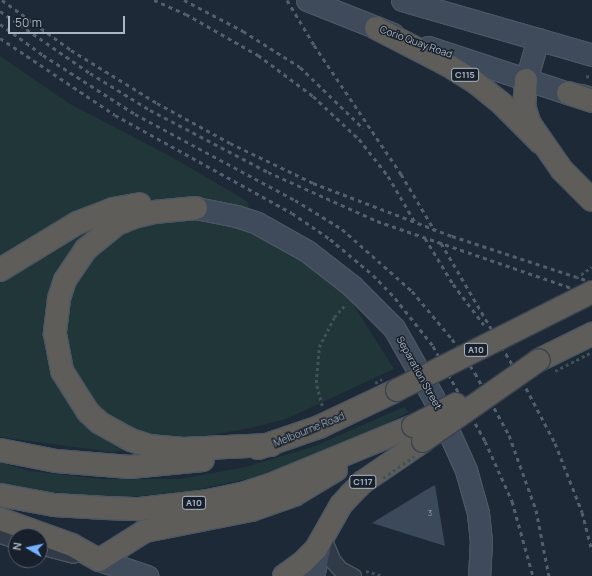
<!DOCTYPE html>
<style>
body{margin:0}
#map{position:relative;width:592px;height:576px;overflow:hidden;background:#1e2937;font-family:Manrope,sans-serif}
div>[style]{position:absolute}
.green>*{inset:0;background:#203638}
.building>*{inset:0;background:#3b495a}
.path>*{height:2.5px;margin-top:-1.25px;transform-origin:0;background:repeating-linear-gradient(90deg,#3d5355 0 3px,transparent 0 6px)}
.roads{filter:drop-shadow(1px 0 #4c5662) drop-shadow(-1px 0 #4c5662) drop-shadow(0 1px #4c5662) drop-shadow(0 -1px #4c5662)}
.minor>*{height:15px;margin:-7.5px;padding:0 7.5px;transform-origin:7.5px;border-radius:7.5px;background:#313b47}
.secondary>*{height:21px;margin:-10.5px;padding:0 10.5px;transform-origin:10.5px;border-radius:10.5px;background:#3f4a5a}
.trunk>*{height:22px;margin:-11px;padding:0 11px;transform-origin:11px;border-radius:11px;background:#5e5d5a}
.rail>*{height:3px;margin-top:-1.5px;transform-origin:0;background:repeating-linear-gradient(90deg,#525f6f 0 4px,transparent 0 8px)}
.path-bridge>*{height:2.5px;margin-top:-1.25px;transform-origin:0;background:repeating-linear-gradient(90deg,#3d5355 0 3px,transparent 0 6px)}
.bridges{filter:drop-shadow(1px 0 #39434e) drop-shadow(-1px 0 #39434e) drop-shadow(0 1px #39434e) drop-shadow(0 -1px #39434e)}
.trunk-bridge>*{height:22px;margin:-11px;padding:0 11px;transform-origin:11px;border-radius:11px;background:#5e5d5a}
span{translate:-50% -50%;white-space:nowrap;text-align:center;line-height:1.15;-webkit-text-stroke:3px #17202b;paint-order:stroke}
.number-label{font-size:8px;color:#8f9baa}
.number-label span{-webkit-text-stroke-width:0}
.shield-label span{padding:1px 3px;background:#17202b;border:1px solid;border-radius:3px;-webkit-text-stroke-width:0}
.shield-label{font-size:9px;color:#abb6c5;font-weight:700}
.street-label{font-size:10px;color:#abb6c5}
.north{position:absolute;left:8px;top:528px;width:40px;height:40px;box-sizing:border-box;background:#17202b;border:1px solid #525c69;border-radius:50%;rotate:279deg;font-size:11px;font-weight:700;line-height:16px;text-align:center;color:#abb6c5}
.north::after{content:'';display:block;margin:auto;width:14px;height:18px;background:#76b0fe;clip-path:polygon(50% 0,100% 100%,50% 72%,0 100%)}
.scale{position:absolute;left:8px;top:16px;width:117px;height:18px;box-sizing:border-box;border:2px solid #abb6c5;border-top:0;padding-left:5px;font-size:12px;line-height:14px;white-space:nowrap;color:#abb6c5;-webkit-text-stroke:3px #17202b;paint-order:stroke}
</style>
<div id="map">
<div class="green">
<div style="clip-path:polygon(0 56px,70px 104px,170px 156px,247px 201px,255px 230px,304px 260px,346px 293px,394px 369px,286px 419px,251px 428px,111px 452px,0 437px)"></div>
<div style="clip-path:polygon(404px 407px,409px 412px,329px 454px,265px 475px,191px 491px,131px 497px,84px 495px,38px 491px,0 483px,0 462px,29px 471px,103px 479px,180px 479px,246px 467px,315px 446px)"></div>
</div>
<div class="building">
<div style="clip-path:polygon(435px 485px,445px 546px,372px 523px,426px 490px)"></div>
</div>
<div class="path">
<div style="left:586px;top:76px;width:6px;rotate:9deg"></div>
<div style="left:322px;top:406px;width:24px;rotate:-105deg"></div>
<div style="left:316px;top:383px;width:36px;rotate:-85deg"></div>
<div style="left:319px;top:347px;width:34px;rotate:-63deg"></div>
<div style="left:334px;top:317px;width:16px;rotate:-47deg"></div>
<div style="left:366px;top:571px;width:18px;rotate:16deg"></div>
</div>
<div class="roads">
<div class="minor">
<div style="left:0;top:535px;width:17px;rotate:17deg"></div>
<div style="left:323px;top:538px;width:25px;rotate:67deg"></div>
<div style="left:333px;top:561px;width:11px;rotate:49deg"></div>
<div style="left:340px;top:569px;width:15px;rotate:28deg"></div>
<div style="left:40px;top:546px;width:34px;rotate:15deg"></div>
</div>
<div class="secondary">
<div style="left:307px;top:0;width:92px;rotate:21.6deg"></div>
<div style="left:402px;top:0;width:198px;rotate:16.1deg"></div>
<div style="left:428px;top:47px;width:147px;rotate:18.2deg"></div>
<div style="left:568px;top:93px;width:17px;rotate:10deg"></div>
<div style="left:526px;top:80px;width:43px;rotate:-73.7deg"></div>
<div style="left:196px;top:208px;width:41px;rotate:11.3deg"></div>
<div style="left:236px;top:216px;width:22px;rotate:18deg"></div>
<div style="left:257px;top:223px;width:57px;rotate:29.2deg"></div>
<div style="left:307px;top:251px;width:57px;rotate:37.9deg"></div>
<div style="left:352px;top:286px;width:59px;rotate:45deg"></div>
<div style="left:394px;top:328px;width:79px;rotate:60.5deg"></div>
<div style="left:433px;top:397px;width:80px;rotate:65.7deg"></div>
<div style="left:466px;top:470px;width:45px;rotate:74.4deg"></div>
<div style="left:478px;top:513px;width:27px;rotate:84deg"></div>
<div style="left:481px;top:540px;width:36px;rotate:93deg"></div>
<div style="left:99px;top:560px;width:51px;rotate:18.4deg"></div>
<div style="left:313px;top:576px;width:36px;rotate:-77deg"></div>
</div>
<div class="trunk">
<div style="left:376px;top:28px;width:79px;rotate:27.2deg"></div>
<div style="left:446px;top:64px;width:34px;rotate:32deg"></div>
<div style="left:475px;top:82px;width:35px;rotate:39deg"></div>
<div style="left:502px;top:104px;width:54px;rotate:45deg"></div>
<div style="left:526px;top:80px;width:26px;rotate:94deg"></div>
<div style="left:524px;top:106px;width:19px;rotate:72deg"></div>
<div style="left:530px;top:124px;width:56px;rotate:55.2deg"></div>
<div style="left:562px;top:170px;width:42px;rotate:45deg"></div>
<div style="left:568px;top:93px;width:25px;rotate:18deg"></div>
<div style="left:196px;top:208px;width:42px;rotate:174.6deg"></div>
<div style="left:154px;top:212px;width:21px;rotate:166deg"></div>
<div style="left:134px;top:217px;width:18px;rotate:158deg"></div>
<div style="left:117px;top:224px;width:40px;rotate:141deg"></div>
<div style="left:86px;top:249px;width:37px;rotate:124deg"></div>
<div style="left:65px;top:280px;width:20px;rotate:108deg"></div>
<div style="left:59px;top:299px;width:35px;rotate:97deg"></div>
<div style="left:55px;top:334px;width:38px;rotate:79deg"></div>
<div style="left:62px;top:371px;width:49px;rotate:57.6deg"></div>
<div style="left:88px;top:412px;width:16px;rotate:43deg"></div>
<div style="left:100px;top:423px;width:35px;rotate:29deg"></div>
<div style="left:131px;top:440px;width:19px;rotate:18deg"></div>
<div style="left:149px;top:446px;width:34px;rotate:5deg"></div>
<div style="left:183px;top:449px;width:88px;rotate:-2.6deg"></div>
<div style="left:0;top:270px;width:90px;rotate:-31.4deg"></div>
<div style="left:77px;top:223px;width:39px;rotate:-21deg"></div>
<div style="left:113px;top:209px;width:27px;rotate:-10deg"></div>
<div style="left:539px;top:360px;width:59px;rotate:-26.1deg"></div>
<div style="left:258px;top:448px;width:65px;rotate:-19deg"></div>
<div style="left:319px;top:427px;width:86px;rotate:-25.4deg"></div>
<div style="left:0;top:450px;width:57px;rotate:11.1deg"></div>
<div style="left:56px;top:461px;width:74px;rotate:4.6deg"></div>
<div style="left:130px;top:467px;width:73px;rotate:-5.5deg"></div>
<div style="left:0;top:495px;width:55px;rotate:10.5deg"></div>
<div style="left:54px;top:505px;width:52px;rotate:3.3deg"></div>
<div style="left:106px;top:508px;width:34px;rotate:2deg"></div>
<div style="left:140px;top:509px;width:68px;rotate:-6.7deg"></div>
<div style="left:208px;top:501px;width:35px;rotate:-12deg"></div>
<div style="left:242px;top:494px;width:35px;rotate:-18deg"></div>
<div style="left:275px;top:483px;width:149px;rotate:-22.4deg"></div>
<div style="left:0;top:519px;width:77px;rotate:19.9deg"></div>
<div style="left:72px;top:545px;width:31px;rotate:29deg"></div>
<div style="left:99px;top:560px;width:54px;rotate:-32.2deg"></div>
<div style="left:145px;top:531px;width:108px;rotate:-11.2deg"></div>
<div style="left:251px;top:510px;width:46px;rotate:-19.2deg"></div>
<div style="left:294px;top:495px;width:49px;rotate:-30.8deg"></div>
<div style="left:284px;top:576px;width:24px;rotate:-36deg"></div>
<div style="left:303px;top:562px;width:18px;rotate:-45deg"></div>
<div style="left:316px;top:549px;width:51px;rotate:-60.4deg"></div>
<div style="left:341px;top:505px;width:15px;rotate:-48deg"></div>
<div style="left:351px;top:494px;width:17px;rotate:-45deg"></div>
<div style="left:363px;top:482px;width:73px;rotate:-34.3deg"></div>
</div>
</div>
<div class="rail">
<div style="left:2px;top:0;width:85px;rotate:35.9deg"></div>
<div style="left:71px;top:50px;width:101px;rotate:31.6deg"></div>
<div style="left:157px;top:103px;width:83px;rotate:28.7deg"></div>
<div style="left:230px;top:143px;width:92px;rotate:25.7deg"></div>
<div style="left:313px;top:183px;width:149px;rotate:20.9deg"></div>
<div style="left:452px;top:236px;width:147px;rotate:18.2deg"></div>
<div style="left:154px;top:0;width:35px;rotate:24deg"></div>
<div style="left:186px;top:14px;width:83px;rotate:29.7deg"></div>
<div style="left:258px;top:55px;width:69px;rotate:36.7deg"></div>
<div style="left:313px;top:96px;width:63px;rotate:43.1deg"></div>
<div style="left:359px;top:139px;width:47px;rotate:51.9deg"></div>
<div style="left:388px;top:176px;width:56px;rotate:59.7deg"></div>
<div style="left:184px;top:0;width:67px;rotate:27.7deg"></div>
<div style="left:243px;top:31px;width:67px;rotate:32.3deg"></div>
<div style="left:300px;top:67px;width:88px;rotate:44.1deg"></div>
<div style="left:287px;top:0;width:52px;rotate:59deg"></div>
<div style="left:314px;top:45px;width:156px;rotate:56deg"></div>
<div style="left:401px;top:174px;width:66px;rotate:59.2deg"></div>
<div style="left:0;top:11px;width:109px;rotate:34.6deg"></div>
<div style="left:90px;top:73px;width:70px;rotate:31.7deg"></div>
<div style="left:150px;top:110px;width:133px;rotate:27.7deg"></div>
<div style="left:268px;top:172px;width:120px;rotate:24.2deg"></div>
<div style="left:377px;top:221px;width:227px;rotate:19deg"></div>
<div style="left:0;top:24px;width:53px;rotate:35.8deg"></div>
<div style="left:43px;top:55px;width:109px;rotate:32.7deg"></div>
<div style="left:135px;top:114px;width:182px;rotate:28.3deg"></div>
<div style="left:295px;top:200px;width:55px;rotate:31.7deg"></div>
<div style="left:342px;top:229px;width:94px;rotate:41.5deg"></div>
<div style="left:412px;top:291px;width:62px;rotate:50.2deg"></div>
<div style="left:452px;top:339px;width:41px;rotate:55.9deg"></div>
<div style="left:475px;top:373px;width:71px;rotate:61.3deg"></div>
<div style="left:509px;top:435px;width:80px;rotate:70.2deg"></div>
<div style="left:536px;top:510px;width:67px;rotate:78.9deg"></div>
<div style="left:0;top:38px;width:138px;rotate:33.8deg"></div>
<div style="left:115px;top:115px;width:202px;rotate:29deg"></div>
<div style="left:292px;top:213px;width:46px;rotate:34.4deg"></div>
<div style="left:330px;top:239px;width:56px;rotate:39.9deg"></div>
<div style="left:373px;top:275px;width:32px;rotate:46deg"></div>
<div style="left:395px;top:298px;width:61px;rotate:51.6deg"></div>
<div style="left:433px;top:346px;width:108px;rotate:61.3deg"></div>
<div style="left:485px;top:441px;width:66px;rotate:65.8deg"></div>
<div style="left:512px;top:501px;width:78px;rotate:74.4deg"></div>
<div style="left:425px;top:238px;width:54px;rotate:58.7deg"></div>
<div style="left:453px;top:284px;width:51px;rotate:52.9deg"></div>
<div style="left:441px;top:243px;width:168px;rotate:59.6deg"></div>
<div style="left:526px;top:388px;width:62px;rotate:62.2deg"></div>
<div style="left:555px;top:443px;width:74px;rotate:68.6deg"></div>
<div style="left:582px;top:512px;width:40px;rotate:75.6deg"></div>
</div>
<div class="path-bridge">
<div style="left:576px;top:278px;width:19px;rotate:-35deg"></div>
<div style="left:555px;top:371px;width:42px;rotate:-27.2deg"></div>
<div style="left:375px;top:383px;width:8px;rotate:-30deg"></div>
<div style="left:383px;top:478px;width:38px;rotate:-35deg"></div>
</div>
<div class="bridges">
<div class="trunk-bridge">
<div style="left:397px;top:390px;width:218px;rotate:-26.7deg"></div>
<div style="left:413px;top:426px;width:48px;rotate:-27.1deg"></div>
<div style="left:423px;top:441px;width:141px;rotate:-34.9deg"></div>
</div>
</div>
<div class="number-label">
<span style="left:430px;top:513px">3</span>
</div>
<div class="shield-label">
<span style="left:465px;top:75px">C115</span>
<span style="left:476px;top:350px">A10</span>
<span style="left:363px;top:482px">C117</span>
<span style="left:194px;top:503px">A10</span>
</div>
<div class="street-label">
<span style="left:416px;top:42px;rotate:20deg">Corio Quay Road</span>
<span style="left:419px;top:373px;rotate:61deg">Separation Street</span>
<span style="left:309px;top:430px;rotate:-22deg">Melbourne Road</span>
</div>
<div class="north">N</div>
<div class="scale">50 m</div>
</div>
